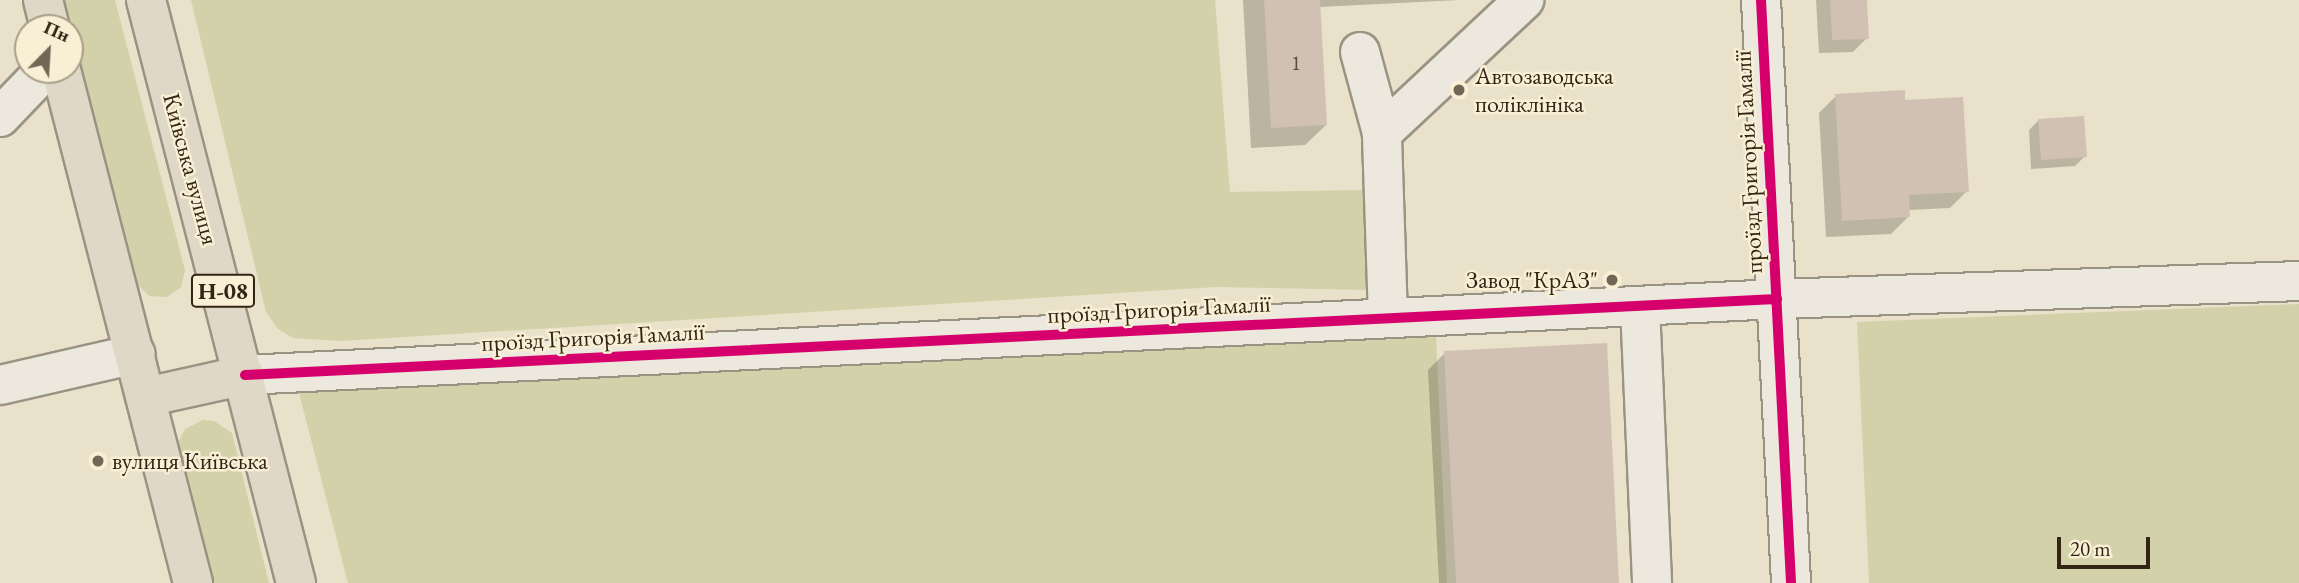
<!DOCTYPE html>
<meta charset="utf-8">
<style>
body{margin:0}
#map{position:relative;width:2299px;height:583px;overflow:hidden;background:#e9e1ca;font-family:"EB Garamond",serif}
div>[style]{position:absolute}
.green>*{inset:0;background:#d3d1a9}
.shadow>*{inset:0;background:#0003}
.building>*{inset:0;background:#d1c1b3}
.roads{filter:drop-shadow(2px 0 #999384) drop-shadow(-2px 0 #999384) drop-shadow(0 2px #999384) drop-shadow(0 -2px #999384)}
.minor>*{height:38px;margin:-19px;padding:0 19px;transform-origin:19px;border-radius:19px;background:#ece8dd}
.major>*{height:38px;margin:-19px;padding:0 19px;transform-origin:19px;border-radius:19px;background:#e0d8c7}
.cycleway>*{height:10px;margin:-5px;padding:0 5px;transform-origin:5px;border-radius:5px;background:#d6006c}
.dots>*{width:19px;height:19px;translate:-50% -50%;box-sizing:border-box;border:4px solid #f9efd4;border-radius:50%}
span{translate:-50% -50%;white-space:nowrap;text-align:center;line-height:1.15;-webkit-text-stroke:5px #f9efd4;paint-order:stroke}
.number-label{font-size:21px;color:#5a4c3e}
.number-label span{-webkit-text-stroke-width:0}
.shield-label span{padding:2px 5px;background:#f9efd4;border:2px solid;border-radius:5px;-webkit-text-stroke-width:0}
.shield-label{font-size:23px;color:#322517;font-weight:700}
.poi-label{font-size:24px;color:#322517}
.left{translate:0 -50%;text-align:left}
.right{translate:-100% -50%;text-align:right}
.street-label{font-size:24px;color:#322517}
.north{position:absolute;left:14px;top:14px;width:70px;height:70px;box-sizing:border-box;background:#f9efd4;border:2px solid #a99e88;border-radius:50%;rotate:24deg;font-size:19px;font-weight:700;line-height:28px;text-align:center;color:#322517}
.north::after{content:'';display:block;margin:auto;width:24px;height:32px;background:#726756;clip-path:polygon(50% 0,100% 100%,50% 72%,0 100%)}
.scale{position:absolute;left:2057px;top:537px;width:93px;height:32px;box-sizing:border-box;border:4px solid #322517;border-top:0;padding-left:9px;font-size:21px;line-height:24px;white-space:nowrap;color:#322517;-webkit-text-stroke:5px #f9efd4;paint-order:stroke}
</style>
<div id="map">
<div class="green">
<div style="clip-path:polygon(64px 0,115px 0,185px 270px,181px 287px,167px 297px,149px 296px,136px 283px)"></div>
<div style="clip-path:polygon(191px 0,1215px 0,1230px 192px,1363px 190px,1368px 290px,1216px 287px,341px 341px,293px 338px,278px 329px,266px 312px)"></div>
<div style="clip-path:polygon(2299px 304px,2299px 583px,1869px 583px,1857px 322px)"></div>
<div style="clip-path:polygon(1436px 337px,1447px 583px,348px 583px,299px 393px)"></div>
<div style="clip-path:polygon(203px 420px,214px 421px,232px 433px,269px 583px,212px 583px,176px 447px,185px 429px)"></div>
</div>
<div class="shadow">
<div style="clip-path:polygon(1243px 0,1459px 0,1319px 7px,1326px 125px,1305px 145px,1251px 148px)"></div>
<div style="clip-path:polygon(1816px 0,1866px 0,1867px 38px,1853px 52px,1819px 53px)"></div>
<div style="clip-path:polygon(1836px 96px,1904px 102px,1967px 191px,1950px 208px,1908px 210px,1908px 217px,1891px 234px,1826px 237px,1819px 113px)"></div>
<div style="clip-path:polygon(2039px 120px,2085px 156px,2075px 166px,2031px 169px,2029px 130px)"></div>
<div style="clip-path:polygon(1445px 353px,1618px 583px,1439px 583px,1428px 370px)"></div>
</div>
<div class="building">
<div style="clip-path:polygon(1264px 0,1320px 0,1327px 125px,1271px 128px)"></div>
<div style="clip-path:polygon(1830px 0,1867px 0,1869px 39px,1832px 40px)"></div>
<div style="clip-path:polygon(1905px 90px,1905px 100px,1963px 97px,1969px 192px,1909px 195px,1910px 217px,1842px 221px,1835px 94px)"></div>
<div style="clip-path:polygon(2084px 116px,2087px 157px,2041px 160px,2038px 119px)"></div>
<div style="clip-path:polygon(1607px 343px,1619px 583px,1456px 583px,1444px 351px)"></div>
</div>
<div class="roads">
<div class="minor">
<div style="left:1761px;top:0;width:584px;rotate:87.05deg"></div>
<div style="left:1360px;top:52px;width:84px;rotate:74.8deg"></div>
<div style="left:0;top:117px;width:65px;rotate:-46.2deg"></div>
<div style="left:1640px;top:306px;width:277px;rotate:87.5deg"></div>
<div style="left:1388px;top:318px;width:185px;rotate:-91.9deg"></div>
<div style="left:1382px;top:133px;width:195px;rotate:-43.1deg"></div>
<div style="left:245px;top:375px;width:1534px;rotate:-2.84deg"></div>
<div style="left:1777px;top:299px;width:522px;rotate:-1.97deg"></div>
<div style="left:0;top:385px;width:139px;rotate:-12.9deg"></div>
</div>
<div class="major">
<div style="left:43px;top:0;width:29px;rotate:76deg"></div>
<div style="left:146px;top:0;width:602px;rotate:75.57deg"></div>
<div style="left:61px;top:70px;width:530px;rotate:75.57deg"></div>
<div style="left:146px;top:397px;width:101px;rotate:-12.5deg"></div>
</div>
</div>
<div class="cycleway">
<div style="left:1761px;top:0;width:584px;rotate:87.05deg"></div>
<div style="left:245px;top:375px;width:1534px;rotate:-2.84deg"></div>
</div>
<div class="dots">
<div style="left:1459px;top:90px;background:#726756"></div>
<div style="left:1612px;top:280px;background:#726756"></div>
<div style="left:98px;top:461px;background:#726756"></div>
</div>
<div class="number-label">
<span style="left:1296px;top:63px">1</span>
</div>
<div class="shield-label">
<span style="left:223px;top:291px">Н-08</span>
</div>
<div class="poi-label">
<span class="left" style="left:1475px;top:90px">Автозаводська<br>поліклініка</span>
<span class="right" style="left:1598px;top:280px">Завод "КрАЗ"</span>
<span class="left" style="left:112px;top:461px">вулиця Київська</span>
</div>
<div class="street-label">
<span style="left:1748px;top:162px;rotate:-93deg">проїзд Григорія Гамалії</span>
<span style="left:191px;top:169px;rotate:75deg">Київська вулиця</span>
<span style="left:1159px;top:309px;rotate:-3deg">проїзд Григорія Гамалії</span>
<span style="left:593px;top:337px;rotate:-3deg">проїзд Григорія Гамалії</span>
</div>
<div class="north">Пн</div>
<div class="scale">20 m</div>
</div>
